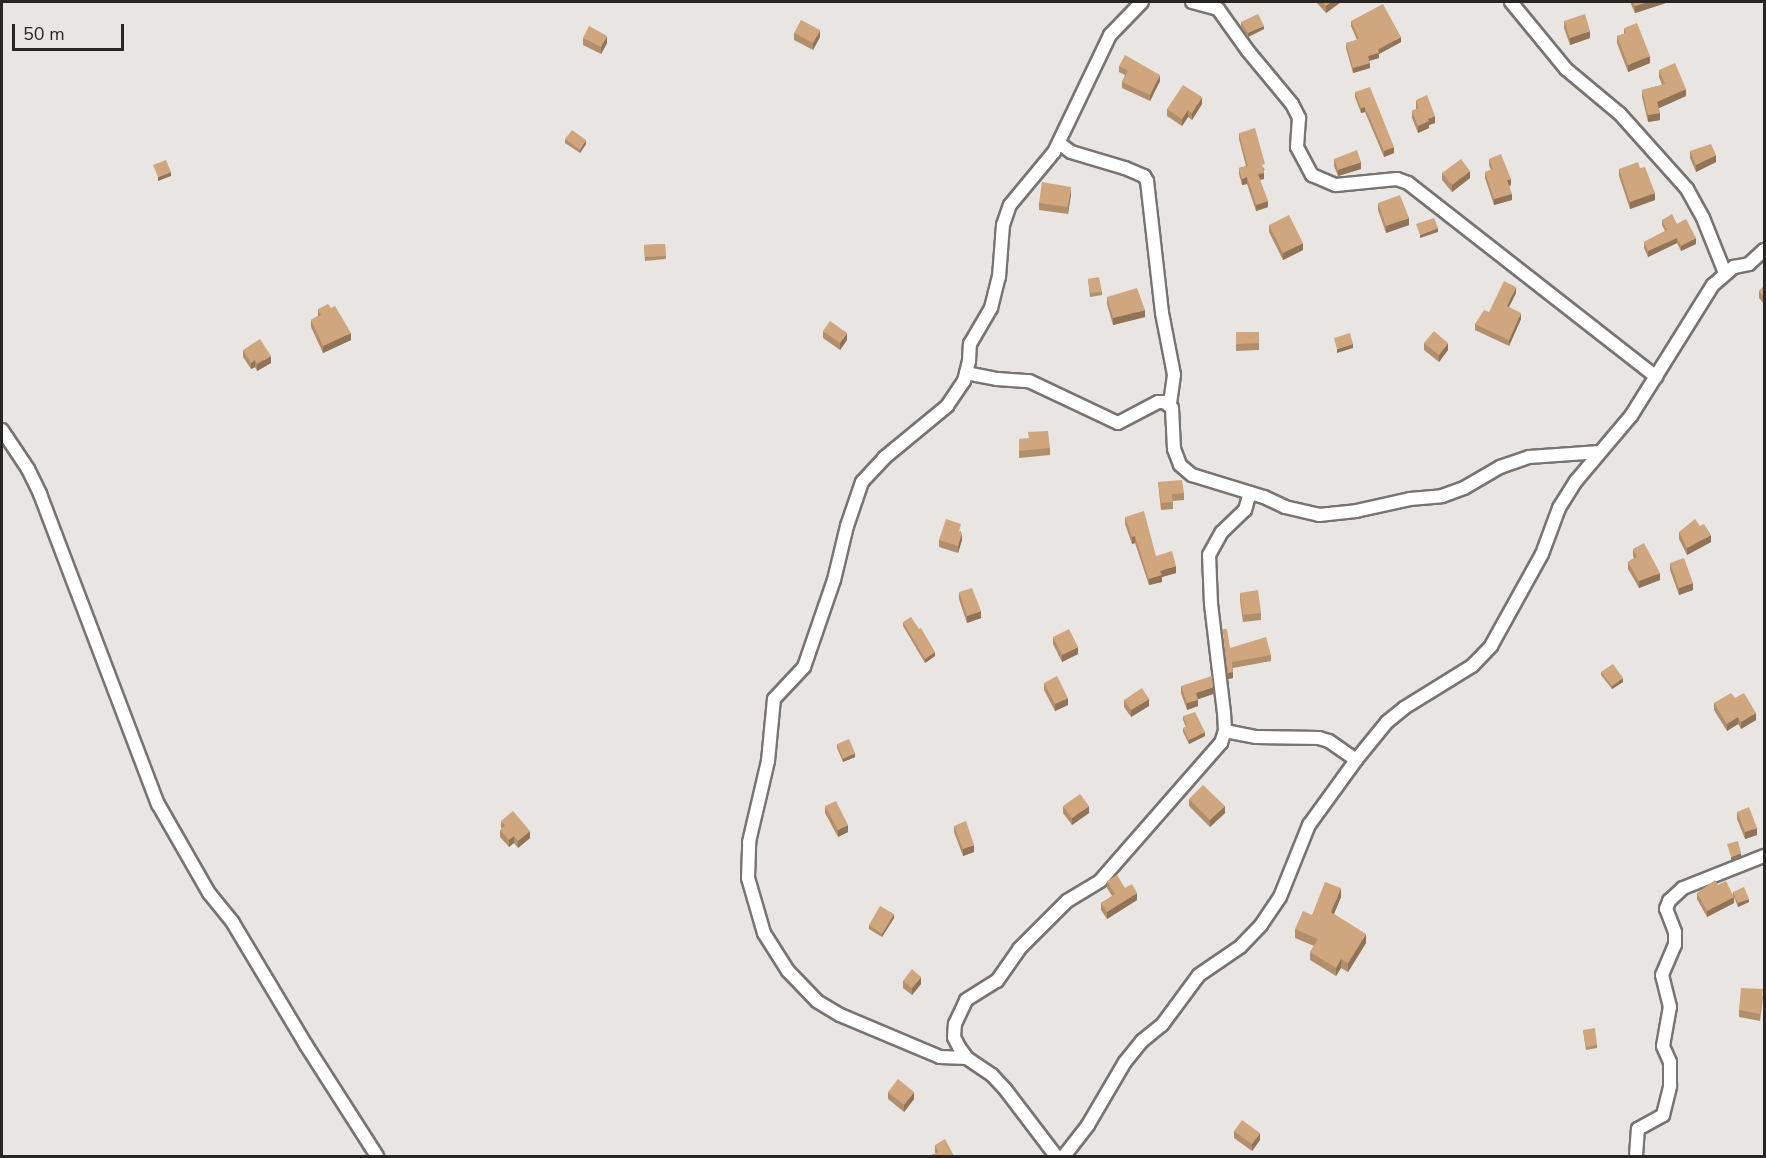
<!DOCTYPE html>
<style>
body{margin:0}
#map{position:relative;width:1766px;height:1158px;overflow:hidden;background:#e9e5e2;font-family:"Nunito Sans",sans-serif}
div>[style]{position:absolute}
.roads{filter:drop-shadow(2px 0 #787472) drop-shadow(-2px 0 #787472) drop-shadow(0 2px #787472) drop-shadow(0 -2px #787472)}
.minor>*{height:12px;margin:-6px;padding:0 6px;transform-origin:6px;border-radius:6px;background:#fff}
.wall>*{inset:0;background:#b28f6c}
.shaded-wall>*{inset:0;background:#917458}
.building>*{inset:0;background:#cfa67e}
span{translate:-50% -50%;white-space:nowrap;text-align:center;line-height:1.15;-webkit-text-stroke:5px #e9e5e2;paint-order:stroke}
.frame{position:absolute;inset:0;border:3px solid #282625;pointer-events:none}
.scale{position:absolute;left:12px;top:24px;width:112px;height:27px;box-sizing:border-box;border:3px solid #282625;border-top:0;padding-left:8px;font-size:18px;line-height:21px;white-space:nowrap;color:#282625;-webkit-text-stroke:4px #e9e5e2;paint-order:stroke}
</style>
<div id="map">
<div class="roads">
<div class="minor">
<div style="left:1192px;top:2px;width:27px;rotate:15deg"></div>
<div style="left:1218px;top:9px;width:52px;rotate:54.5deg"></div>
<div style="left:1248px;top:51px;width:69px;rotate:50.3deg"></div>
<div style="left:1292px;top:104px;width:16px;rotate:63deg"></div>
<div style="left:1299px;top:118px;width:29px;rotate:94deg"></div>
<div style="left:1297px;top:147px;width:32px;rotate:62deg"></div>
<div style="left:1312px;top:175px;width:26px;rotate:23deg"></div>
<div style="left:1336px;top:185px;width:61px;rotate:-5.6deg"></div>
<div style="left:1397px;top:179px;width:12px;rotate:20deg"></div>
<div style="left:1408px;top:183px;width:315px;rotate:38deg"></div>
<div style="left:1511px;top:2px;width:87px;rotate:50.6deg"></div>
<div style="left:1566px;top:69px;width:70px;rotate:39.8deg"></div>
<div style="left:1620px;top:114px;width:101px;rotate:48.2deg"></div>
<div style="left:1687px;top:189px;width:33px;rotate:61deg"></div>
<div style="left:1703px;top:218px;width:59px;rotate:68.2deg"></div>
<div style="left:1059px;top:143px;width:15px;rotate:37deg"></div>
<div style="left:1071px;top:152px;width:56px;rotate:16.5deg"></div>
<div style="left:1125px;top:168px;width:21px;rotate:23deg"></div>
<div style="left:1144px;top:176px;width:6px;rotate:59deg"></div>
<div style="left:1147px;top:181px;width:133px;rotate:83.5deg"></div>
<div style="left:1162px;top:313px;width:63px;rotate:79deg"></div>
<div style="left:1174px;top:375px;width:30px;rotate:98deg"></div>
<div style="left:966px;top:373px;width:32px;rotate:11deg"></div>
<div style="left:997px;top:379px;width:32px;rotate:4deg"></div>
<div style="left:1029px;top:381px;width:98px;rotate:25.3deg"></div>
<div style="left:1118px;top:423px;width:45px;rotate:-27.7deg"></div>
<div style="left:1158px;top:402px;width:6px"></div>
<div style="left:1164px;top:402px;width:10px;rotate:37deg"></div>
<div style="left:1172px;top:408px;width:41px;rotate:87.2deg"></div>
<div style="left:1174px;top:449px;width:17px;rotate:69deg"></div>
<div style="left:1180px;top:465px;width:16px;rotate:40deg"></div>
<div style="left:1192px;top:475px;width:75px;rotate:17deg"></div>
<div style="left:1264px;top:497px;width:23px;rotate:25deg"></div>
<div style="left:1285px;top:507px;width:35px;rotate:13deg"></div>
<div style="left:1319px;top:515px;width:37px;rotate:-6deg"></div>
<div style="left:1356px;top:511px;width:55px;rotate:-12.5deg"></div>
<div style="left:1410px;top:499px;width:32px;rotate:-5deg"></div>
<div style="left:1442px;top:496px;width:23px;rotate:-20deg"></div>
<div style="left:1464px;top:488px;width:42px;rotate:-30.3deg"></div>
<div style="left:1500px;top:467px;width:31px;rotate:-19deg"></div>
<div style="left:1529px;top:457px;width:71px;rotate:-4deg"></div>
<div style="left:2px;top:430px;width:47px;rotate:56.3deg"></div>
<div style="left:28px;top:469px;width:28px;rotate:64deg"></div>
<div style="left:40px;top:494px;width:332px;rotate:69.2deg"></div>
<div style="left:158px;top:804px;width:103px;rotate:60.2deg"></div>
<div style="left:209px;top:893px;width:38px;rotate:51deg"></div>
<div style="left:233px;top:923px;width:142px;rotate:59.1deg"></div>
<div style="left:306px;top:1045px;width:132px;rotate:57.4deg"></div>
<div style="left:1225px;top:731px;width:32px;rotate:11deg"></div>
<div style="left:1256px;top:737px;width:63px;rotate:0.9deg"></div>
<div style="left:1319px;top:738px;width:10px;rotate:17deg"></div>
<div style="left:1329px;top:741px;width:33px;rotate:35deg"></div>
<div style="left:967px;top:1058px;width:27px;rotate:-178deg"></div>
<div style="left:940px;top:1057px;width:108px;rotate:-157.2deg"></div>
<div style="left:840px;top:1015px;width:27px;rotate:-149deg"></div>
<div style="left:817px;top:1001px;width:42px;rotate:-134deg"></div>
<div style="left:788px;top:971px;width:45px;rotate:-122.3deg"></div>
<div style="left:764px;top:933px;width:57px;rotate:-106.2deg"></div>
<div style="left:748px;top:878px;width:36px;rotate:-88deg"></div>
<div style="left:749px;top:842px;width:83px;rotate:-76.8deg"></div>
<div style="left:768px;top:761px;width:62px;rotate:-84.5deg"></div>
<div style="left:774px;top:699px;width:44px;rotate:-46.8deg"></div>
<div style="left:804px;top:667px;width:92px;rotate:-71deg"></div>
<div style="left:834px;top:580px;width:56px;rotate:-76.5deg"></div>
<div style="left:847px;top:526px;width:46px;rotate:-71.2deg"></div>
<div style="left:862px;top:482px;width:33px;rotate:-47deg"></div>
<div style="left:884px;top:458px;width:82px;rotate:-39.5deg"></div>
<div style="left:947px;top:406px;width:30px;rotate:-56deg"></div>
<div style="left:964px;top:381px;width:21px;rotate:-76deg"></div>
<div style="left:969px;top:361px;width:17px;rotate:-87deg"></div>
<div style="left:970px;top:344px;width:42px;rotate:-59.7deg"></div>
<div style="left:991px;top:308px;width:32px;rotate:-76deg"></div>
<div style="left:999px;top:277px;width:52px;rotate:-85.6deg"></div>
<div style="left:1003px;top:225px;width:21px;rotate:-71deg"></div>
<div style="left:1010px;top:205px;width:69px;rotate:-50.3deg"></div>
<div style="left:1054px;top:152px;width:130px;rotate:-64.4deg"></div>
<div style="left:1110px;top:35px;width:46px;rotate:-45.9deg"></div>
<div style="left:1056px;top:1156px;width:84px;rotate:-127.3deg"></div>
<div style="left:1005px;top:1089px;width:19px;rotate:-133deg"></div>
<div style="left:992px;top:1075px;width:30px;rotate:-146deg"></div>
<div style="left:967px;top:1058px;width:14px;rotate:-126deg"></div>
<div style="left:959px;top:1047px;width:11px;rotate:-117deg"></div>
<div style="left:954px;top:1037px;width:13px;rotate:-86deg"></div>
<div style="left:955px;top:1024px;width:26px;rotate:-65deg"></div>
<div style="left:966px;top:1000px;width:36px;rotate:-32deg"></div>
<div style="left:997px;top:981px;width:39px;rotate:-55deg"></div>
<div style="left:1019px;top:949px;width:68px;rotate:-45deg"></div>
<div style="left:1067px;top:901px;width:39px;rotate:-31deg"></div>
<div style="left:1100px;top:881px;width:184px;rotate:-48.8deg"></div>
<div style="left:1221px;top:743px;width:13px;rotate:-72deg"></div>
<div style="left:1225px;top:731px;width:18px;rotate:-93deg"></div>
<div style="left:1224px;top:713px;width:110px;rotate:-96.8deg"></div>
<div style="left:1211px;top:604px;width:49px;rotate:-92.3deg"></div>
<div style="left:1209px;top:555px;width:26px;rotate:-61deg"></div>
<div style="left:1222px;top:532px;width:32px;rotate:-44deg"></div>
<div style="left:1245px;top:510px;width:18px;rotate:-74deg"></div>
<div style="left:1064px;top:1156px;width:39px;rotate:-52deg"></div>
<div style="left:1088px;top:1125px;width:73px;rotate:-59.6deg"></div>
<div style="left:1125px;top:1062px;width:27px;rotate:-51deg"></div>
<div style="left:1142px;top:1041px;width:26px;rotate:-39deg"></div>
<div style="left:1162px;top:1025px;width:62px;rotate:-53.5deg"></div>
<div style="left:1199px;top:975px;width:50px;rotate:-34.3deg"></div>
<div style="left:1240px;top:947px;width:30px;rotate:-46deg"></div>
<div style="left:1261px;top:925px;width:34px;rotate:-56deg"></div>
<div style="left:1280px;top:897px;width:78px;rotate:-68.1deg"></div>
<div style="left:1309px;top:825px;width:80px;rotate:-54.1deg"></div>
<div style="left:1356px;top:760px;width:49px;rotate:-50.8deg"></div>
<div style="left:1387px;top:722px;width:22px;rotate:-39deg"></div>
<div style="left:1404px;top:708px;width:80px;rotate:-31.7deg"></div>
<div style="left:1472px;top:666px;width:28px;rotate:-46deg"></div>
<div style="left:1491px;top:646px;width:105px;rotate:-61deg"></div>
<div style="left:1542px;top:554px;width:49px;rotate:-69.7deg"></div>
<div style="left:1559px;top:508px;width:32px;rotate:-58deg"></div>
<div style="left:1576px;top:481px;width:85px;rotate:-49.8deg"></div>
<div style="left:1631px;top:416px;width:155px;rotate:-58deg"></div>
<div style="left:1713px;top:285px;width:28px;rotate:-41deg"></div>
<div style="left:1734px;top:267px;width:15px;rotate:-11deg"></div>
<div style="left:1749px;top:264px;width:21px;rotate:-43deg"></div>
<div style="left:1636px;top:1156px;width:27px;rotate:-86deg"></div>
<div style="left:1638px;top:1129px;width:29px;rotate:-29deg"></div>
<div style="left:1663px;top:1115px;width:30px;rotate:-76deg"></div>
<div style="left:1670px;top:1086px;width:24px;rotate:-90deg"></div>
<div style="left:1670px;top:1062px;width:17px;rotate:-114deg"></div>
<div style="left:1663px;top:1046px;width:40px;rotate:-80deg"></div>
<div style="left:1670px;top:1007px;width:33px;rotate:-104deg"></div>
<div style="left:1662px;top:975px;width:33px;rotate:-67deg"></div>
<div style="left:1675px;top:945px;width:13px;rotate:-90deg"></div>
<div style="left:1675px;top:932px;width:25px;rotate:-111deg"></div>
<div style="left:1666px;top:909px;width:9px;rotate:-69deg"></div>
<div style="left:1669px;top:901px;width:19px;rotate:-43deg"></div>
<div style="left:1683px;top:888px;width:87px;rotate:-21.6deg"></div>
</div>
</div>
<div class="wall">
<div style="clip-path:polygon(1316px 2px,1341px 2px,1326px 13px)"></div>
<div style="clip-path:polygon(1630px 2px,1669px 2px,1635px 13px)"></div>
<div style="clip-path:polygon(1351px 21px,1401px 42px,1379px 54px,1379px 58px,1369px 61px,1370px 68px,1353px 73px,1346px 48px,1346px 43px,1357px 40px,1351px 26px)"></div>
<div style="clip-path:polygon(1564px 21px,1590px 38px,1570px 45px,1564px 28px)"></div>
<div style="clip-path:polygon(1241px 22px,1264px 29px,1248px 37px,1241px 26px)"></div>
<div style="clip-path:polygon(1624px 28px,1650px 63px,1628px 72px,1617px 43px,1617px 36px,1624px 34px)"></div>
<div style="clip-path:polygon(794px 33px,820px 37px,813px 50px,794px 40px)"></div>
<div style="clip-path:polygon(583px 38px,607px 43px,601px 54px,583px 45px)"></div>
<div style="clip-path:polygon(1119px 66px,1160px 81px,1150px 101px,1122px 88px,1122px 82px,1125px 75px,1119px 72px)"></div>
<div style="clip-path:polygon(1659px 70px,1686px 96px,1659px 108px,1660px 120px,1648px 122px,1642px 97px,1642px 90px,1662px 85px,1659px 77px)"></div>
<div style="clip-path:polygon(1355px 92px,1394px 153px,1384px 157px,1365px 112px,1361px 113px,1355px 97px)"></div>
<div style="clip-path:polygon(1416px 100px,1435px 123px,1429px 125px,1429px 128px,1418px 133px,1412px 118px,1412px 111px,1416px 109px)"></div>
<div style="clip-path:polygon(1202px 104px,1192px 120px,1188px 117px,1182px 126px,1167px 116px,1167px 109px)"></div>
<div style="clip-path:polygon(1239px 133px,1265px 170px,1264px 170px,1264px 179px,1260px 180px,1268px 207px,1256px 211px,1247px 184px,1242px 185px,1239px 174px,1239px 168px,1246px 166px,1239px 139px)"></div>
<div style="clip-path:polygon(565px 139px,586px 144px,580px 153px,565px 143px)"></div>
<div style="clip-path:polygon(1690px 151px,1716px 162px,1696px 172px,1690px 158px)"></div>
<div style="clip-path:polygon(1334px 159px,1361px 169px,1338px 176px,1334px 166px)"></div>
<div style="clip-path:polygon(1489px 159px,1511px 185px,1509px 186px,1512px 200px,1494px 205px,1485px 178px,1485px 172px,1491px 170px,1489px 165px)"></div>
<div style="clip-path:polygon(1640px 168px,1655px 200px,1630px 209px,1619px 176px,1619px 169px)"></div>
<div style="clip-path:polygon(1442px 173px,1470px 178px,1452px 192px,1442px 180px)"></div>
<div style="clip-path:polygon(1071px 194px,1068px 214px,1039px 210px,1039px 203px)"></div>
<div style="clip-path:polygon(1378px 203px,1409px 225px,1386px 233px,1378px 210px)"></div>
<div style="clip-path:polygon(1662px 220px,1677px 224px,1696px 244px,1681px 251px,1677px 243px,1648px 257px,1644px 248px,1644px 242px,1665px 231px,1662px 225px)"></div>
<div style="clip-path:polygon(1269px 225px,1303px 250px,1283px 260px,1269px 232px)"></div>
<div style="clip-path:polygon(665px 244px,666px 259px,645px 261px,644px 245px)"></div>
<div style="clip-path:polygon(1088px 279px,1102px 292px,1102px 295px,1090px 297px)"></div>
<div style="clip-path:polygon(1764px 286px,1764px 304px,1759px 298px,1759px 291px)"></div>
<div style="clip-path:polygon(1516px 293px,1509px 307px,1521px 319px,1509px 346px,1475px 330px,1475px 324px,1489px 312px)"></div>
<div style="clip-path:polygon(1107px 297px,1145px 317px,1113px 325px,1107px 304px)"></div>
<div style="clip-path:polygon(318px 309px,351px 340px,323px 353px,311px 327px,311px 320px,318px 316px)"></div>
<div style="clip-path:polygon(823px 331px,847px 340px,840px 350px,823px 338px)"></div>
<div style="clip-path:polygon(1236px 332px,1259px 332px,1259px 350px,1236px 351px)"></div>
<div style="clip-path:polygon(1424px 343px,1448px 350px,1439px 362px,1424px 350px)"></div>
<div style="clip-path:polygon(243px 350px,271px 363px,257px 371px,255px 367px,251px 369px,243px 357px)"></div>
<div style="clip-path:polygon(1019px 439px,1050px 448px,1050px 455px,1019px 458px)"></div>
<div style="clip-path:polygon(1158px 482px,1184px 493px,1184px 500px,1173px 501px,1173px 509px,1161px 510px)"></div>
<div style="clip-path:polygon(1125px 517px,1156px 556px,1176px 573px,1162px 577px,1162px 582px,1149px 585px,1135px 543px,1132px 544px,1125px 524px)"></div>
<div style="clip-path:polygon(961px 531px,961px 533px,962px 540px,958px 553px,939px 547px,939px 540px)"></div>
<div style="clip-path:polygon(1679px 532px,1711px 542px,1687px 555px,1679px 539px)"></div>
<div style="clip-path:polygon(1633px 549px,1660px 580px,1639px 588px,1628px 569px,1628px 562px,1634px 558px,1633px 556px)"></div>
<div style="clip-path:polygon(1670px 563px,1693px 590px,1679px 595px,1670px 570px)"></div>
<div style="clip-path:polygon(959px 592px,981px 618px,967px 623px,959px 599px)"></div>
<div style="clip-path:polygon(1240px 593px,1261px 613px,1261px 620px,1243px 622px,1240px 600px)"></div>
<div style="clip-path:polygon(903px 622px,935px 656px,925px 663px,903px 626px)"></div>
<div style="clip-path:polygon(1223px 629px,1230px 648px,1271px 655px,1271px 661px,1233px 668px,1233px 678px,1228px 679px)"></div>
<div style="clip-path:polygon(1053px 637px,1078px 654px,1062px 662px,1053px 644px)"></div>
<div style="clip-path:polygon(1601px 672px,1623px 682px,1612px 689px,1601px 675px)"></div>
<div style="clip-path:polygon(1044px 683px,1068px 705px,1055px 711px,1044px 690px)"></div>
<div style="clip-path:polygon(1181px 686px,1213px 694px,1198px 699px,1198px 706px,1187px 710px,1181px 693px)"></div>
<div style="clip-path:polygon(1735px 698px,1756px 720px,1741px 729px,1738px 724px,1727px 731px,1714px 710px,1714px 703px)"></div>
<div style="clip-path:polygon(1124px 700px,1149px 706px,1131px 717px,1124px 707px)"></div>
<div style="clip-path:polygon(1183px 716px,1205px 736px,1189px 744px,1183px 732px,1183px 728px,1186px 727px,1183px 720px)"></div>
<div style="clip-path:polygon(837px 744px,855px 757px,843px 762px,837px 748px)"></div>
<div style="clip-path:polygon(1189px 799px,1225px 813px,1210px 827px,1189px 806px)"></div>
<div style="clip-path:polygon(825px 806px,848px 832px,838px 837px,825px 813px)"></div>
<div style="clip-path:polygon(1063px 806px,1089px 813px,1072px 825px,1063px 813px)"></div>
<div style="clip-path:polygon(1737px 812px,1757px 835px,1745px 839px,1737px 819px)"></div>
<div style="clip-path:polygon(501px 821px,530px 838px,518px 848px,514px 843px,509px 847px,500px 837px,500px 830px,502px 829px,501px 828px)"></div>
<div style="clip-path:polygon(954px 826px,974px 852px,963px 856px,954px 832px)"></div>
<div style="clip-path:polygon(1107px 881px,1125px 888px,1137px 900px,1107px 919px,1101px 910px,1101px 903px,1112px 896px,1107px 888px)"></div>
<div style="clip-path:polygon(1733px 892px,1749px 902px,1738px 907px,1734px 897px,1734px 903px,1707px 917px,1697px 899px,1697px 893px,1733px 896px)"></div>
<div style="clip-path:polygon(1341px 897px,1334px 914px,1366px 943px,1348px 972px,1341px 968px,1336px 976px,1310px 960px,1310px 952px,1314px 946px,1295px 938px,1295px 929px,1312px 915px)"></div>
<div style="clip-path:polygon(894px 918px,882px 937px,869px 929px,869px 925px)"></div>
<div style="clip-path:polygon(903px 981px,921px 984px,912px 995px,903px 988px)"></div>
<div style="clip-path:polygon(1763px 996px,1760px 1021px,1739px 1017px,1739px 1010px)"></div>
<div style="clip-path:polygon(1583px 1030px,1597px 1045px,1597px 1048px,1586px 1050px)"></div>
<div style="clip-path:polygon(888px 1092px,914px 1099px,904px 1112px,888px 1099px)"></div>
<div style="clip-path:polygon(1234px 1131px,1260px 1140px,1252px 1151px,1234px 1138px)"></div>
<div style="clip-path:polygon(935px 1145px,954px 1156px,935px 1153px)"></div>
</div>
<div class="shaded-wall">
<div style="clip-path:polygon(1331px 2px,1341px 2px,1326px 13px,1326px 6px)"></div>
<div style="clip-path:polygon(1648px 2px,1669px 2px,1635px 13px,1635px 6px)"></div>
<div style="clip-path:polygon(1264px 26px,1264px 29px,1248px 37px,1248px 33px)"></div>
<div style="clip-path:polygon(820px 30px,820px 37px,813px 50px,813px 43px)"></div>
<div style="clip-path:polygon(1590px 31px,1590px 38px,1570px 45px,1570px 38px)"></div>
<div style="clip-path:polygon(607px 36px,607px 43px,601px 54px,601px 47px)"></div>
<div style="clip-path:polygon(1401px 37px,1401px 42px,1379px 54px,1379px 58px,1368px 61px,1368px 56px)"></div>
<div style="clip-path:polygon(1650px 56px,1650px 63px,1628px 72px,1628px 65px)"></div>
<div style="clip-path:polygon(1370px 63px,1370px 68px,1353px 73px,1353px 68px)"></div>
<div style="clip-path:polygon(1160px 75px,1160px 81px,1150px 101px,1150px 95px)"></div>
<div style="clip-path:polygon(1686px 89px,1686px 96px,1657px 109px,1657px 102px)"></div>
<div style="clip-path:polygon(1202px 97px,1202px 104px,1192px 120px,1192px 113px)"></div>
<div style="clip-path:polygon(1365px 107px,1365px 112px,1361px 113px,1361px 108px)"></div>
<div style="clip-path:polygon(1188px 110px,1188px 117px,1182px 126px,1182px 119px)"></div>
<div style="clip-path:polygon(1660px 113px,1660px 120px,1648px 122px,1648px 115px)"></div>
<div style="clip-path:polygon(1435px 116px,1435px 123px,1429px 125px,1429px 128px,1418px 133px,1418px 126px,1428px 119px)"></div>
<div style="clip-path:polygon(586px 140px,586px 144px,580px 153px,580px 150px)"></div>
<div style="clip-path:polygon(1394px 147px,1394px 153px,1384px 157px,1384px 151px)"></div>
<div style="clip-path:polygon(1716px 155px,1716px 162px,1696px 172px,1696px 165px)"></div>
<div style="clip-path:polygon(1361px 162px,1361px 169px,1338px 176px,1338px 170px)"></div>
<div style="clip-path:polygon(1470px 171px,1470px 178px,1452px 192px,1452px 185px)"></div>
<div style="clip-path:polygon(171px 172px,171px 176px,158px 181px,158px 177px)"></div>
<div style="clip-path:polygon(1264px 173px,1264px 179px,1258px 180px,1258px 174px)"></div>
<div style="clip-path:polygon(1247px 177px,1247px 184px,1242px 185px,1242px 179px)"></div>
<div style="clip-path:polygon(1511px 179px,1511px 185px,1507px 186px,1507px 180px)"></div>
<div style="clip-path:polygon(1071px 187px,1071px 194px,1068px 214px,1068px 207px)"></div>
<div style="clip-path:polygon(1655px 193px,1655px 200px,1630px 209px,1630px 202px)"></div>
<div style="clip-path:polygon(1512px 194px,1512px 200px,1494px 205px,1494px 199px)"></div>
<div style="clip-path:polygon(1268px 201px,1268px 207px,1256px 211px,1256px 205px)"></div>
<div style="clip-path:polygon(1409px 218px,1409px 225px,1386px 233px,1386px 226px)"></div>
<div style="clip-path:polygon(1438px 228px,1438px 232px,1420px 238px,1420px 235px)"></div>
<div style="clip-path:polygon(1677px 238px,1677px 243px,1648px 257px,1648px 251px)"></div>
<div style="clip-path:polygon(1696px 238px,1696px 244px,1681px 251px,1681px 246px)"></div>
<div style="clip-path:polygon(1303px 243px,1303px 250px,1283px 260px,1283px 253px)"></div>
<div style="clip-path:polygon(1516px 287px,1516px 293px,1507px 311px,1507px 306px)"></div>
<div style="clip-path:polygon(1145px 310px,1145px 317px,1113px 325px,1113px 318px)"></div>
<div style="clip-path:polygon(1521px 313px,1521px 319px,1509px 346px,1509px 340px)"></div>
<div style="clip-path:polygon(351px 333px,351px 340px,323px 353px,323px 346px)"></div>
<div style="clip-path:polygon(847px 333px,847px 340px,840px 350px,840px 343px)"></div>
<div style="clip-path:polygon(1448px 343px,1448px 350px,1439px 362px,1439px 355px)"></div>
<div style="clip-path:polygon(1353px 344px,1353px 348px,1337px 353px,1337px 349px)"></div>
<div style="clip-path:polygon(271px 356px,271px 363px,257px 371px,257px 364px)"></div>
<div style="clip-path:polygon(255px 360px,255px 367px,251px 369px,251px 363px)"></div>
<div style="clip-path:polygon(962px 533px,962px 540px,958px 553px,958px 546px)"></div>
<div style="clip-path:polygon(1711px 535px,1711px 542px,1687px 555px,1687px 548px)"></div>
<div style="clip-path:polygon(1135px 536px,1135px 543px,1132px 544px,1132px 537px)"></div>
<div style="clip-path:polygon(1176px 566px,1176px 573px,1162px 577px,1162px 582px,1149px 585px,1149px 579px,1160px 571px)"></div>
<div style="clip-path:polygon(1660px 573px,1660px 580px,1639px 588px,1639px 581px)"></div>
<div style="clip-path:polygon(1693px 583px,1693px 590px,1679px 595px,1679px 588px)"></div>
<div style="clip-path:polygon(981px 611px,981px 618px,967px 623px,967px 616px)"></div>
<div style="clip-path:polygon(1078px 647px,1078px 654px,1062px 662px,1062px 655px)"></div>
<div style="clip-path:polygon(935px 652px,935px 656px,925px 663px,925px 659px)"></div>
<div style="clip-path:polygon(1233px 672px,1233px 678px,1228px 679px,1228px 673px)"></div>
<div style="clip-path:polygon(1623px 678px,1623px 682px,1612px 689px,1612px 686px)"></div>
<div style="clip-path:polygon(1213px 687px,1213px 694px,1196px 700px,1196px 693px)"></div>
<div style="clip-path:polygon(1068px 698px,1068px 705px,1055px 711px,1055px 704px)"></div>
<div style="clip-path:polygon(1149px 699px,1149px 706px,1131px 717px,1131px 710px)"></div>
<div style="clip-path:polygon(1198px 700px,1198px 706px,1187px 710px,1187px 703px)"></div>
<div style="clip-path:polygon(1756px 713px,1756px 720px,1741px 729px,1741px 722px)"></div>
<div style="clip-path:polygon(1738px 717px,1738px 724px,1727px 731px,1727px 724px)"></div>
<div style="clip-path:polygon(1205px 732px,1205px 736px,1189px 744px,1189px 740px)"></div>
<div style="clip-path:polygon(855px 753px,855px 757px,843px 762px,843px 759px)"></div>
<div style="clip-path:polygon(1089px 806px,1089px 813px,1072px 825px,1072px 818px)"></div>
<div style="clip-path:polygon(1225px 806px,1225px 813px,1210px 827px,1210px 820px)"></div>
<div style="clip-path:polygon(848px 825px,848px 832px,838px 837px,838px 830px)"></div>
<div style="clip-path:polygon(1757px 828px,1757px 835px,1745px 839px,1745px 832px)"></div>
<div style="clip-path:polygon(530px 831px,530px 838px,518px 848px,518px 841px)"></div>
<div style="clip-path:polygon(514px 836px,514px 843px,509px 847px,509px 840px)"></div>
<div style="clip-path:polygon(974px 845px,974px 852px,963px 856px,963px 849px)"></div>
<div style="clip-path:polygon(1741px 853px,1741px 856px,1731px 860px,1731px 857px)"></div>
<div style="clip-path:polygon(1341px 888px,1341px 897px,1331px 921px,1331px 912px)"></div>
<div style="clip-path:polygon(1137px 893px,1137px 900px,1107px 919px,1107px 912px)"></div>
<div style="clip-path:polygon(1734px 897px,1734px 903px,1707px 917px,1707px 911px)"></div>
<div style="clip-path:polygon(1749px 899px,1749px 902px,1738px 907px,1738px 903px)"></div>
<div style="clip-path:polygon(894px 914px,894px 918px,882px 937px,882px 934px)"></div>
<div style="clip-path:polygon(1366px 934px,1366px 943px,1348px 972px,1348px 963px)"></div>
<div style="clip-path:polygon(1341px 959px,1341px 968px,1336px 976px,1336px 968px)"></div>
<div style="clip-path:polygon(921px 977px,921px 984px,912px 995px,912px 988px)"></div>
<div style="clip-path:polygon(914px 1092px,914px 1099px,904px 1112px,904px 1105px)"></div>
<div style="clip-path:polygon(1260px 1133px,1260px 1140px,1252px 1151px,1252px 1144px)"></div>
</div>
<div class="building">
<div style="clip-path:polygon(1322px 2px,1331px 2px,1326px 6px)"></div>
<div style="clip-path:polygon(1633px 2px,1648px 2px,1635px 6px)"></div>
<div style="clip-path:polygon(1383px 4px,1401px 37px,1378px 49px,1379px 53px,1368px 56px,1370px 63px,1353px 68px,1346px 43px,1359px 39px,1351px 21px)"></div>
<div style="clip-path:polygon(1258px 14px,1264px 26px,1248px 33px,1241px 22px)"></div>
<div style="clip-path:polygon(1585px 14px,1590px 31px,1570px 38px,1564px 21px)"></div>
<div style="clip-path:polygon(801px 20px,820px 30px,813px 43px,794px 33px)"></div>
<div style="clip-path:polygon(1637px 23px,1650px 56px,1628px 65px,1617px 36px,1626px 33px,1624px 28px)"></div>
<div style="clip-path:polygon(589px 26px,607px 36px,601px 47px,583px 38px)"></div>
<div style="clip-path:polygon(1125px 55px,1160px 75px,1150px 95px,1122px 82px,1128px 71px,1119px 66px)"></div>
<div style="clip-path:polygon(1675px 63px,1686px 89px,1657px 102px,1660px 113px,1648px 115px,1642px 90px,1665px 84px,1659px 70px)"></div>
<div style="clip-path:polygon(1183px 85px,1202px 97px,1192px 113px,1188px 110px,1182px 119px,1167px 109px)"></div>
<div style="clip-path:polygon(1370px 87px,1394px 147px,1384px 151px,1365px 107px,1361px 108px,1355px 92px)"></div>
<div style="clip-path:polygon(1427px 95px,1435px 116px,1428px 119px,1429px 121px,1418px 126px,1412px 111px,1419px 108px,1416px 100px)"></div>
<div style="clip-path:polygon(1255px 128px,1265px 164px,1262px 165px,1264px 173px,1258px 174px,1268px 201px,1256px 205px,1247px 177px,1242px 179px,1239px 168px,1248px 166px,1239px 133px)"></div>
<div style="clip-path:polygon(572px 130px,586px 140px,580px 150px,565px 139px)"></div>
<div style="clip-path:polygon(1711px 144px,1716px 155px,1696px 165px,1690px 151px)"></div>
<div style="clip-path:polygon(1357px 150px,1361px 162px,1338px 170px,1334px 159px)"></div>
<div style="clip-path:polygon(1501px 154px,1511px 179px,1507px 180px,1512px 194px,1494px 199px,1485px 172px,1493px 169px,1489px 159px)"></div>
<div style="clip-path:polygon(1461px 159px,1470px 171px,1452px 185px,1442px 173px)"></div>
<div style="clip-path:polygon(166px 160px,171px 172px,158px 177px,153px 165px)"></div>
<div style="clip-path:polygon(1638px 162px,1640px 168px,1645px 167px,1655px 193px,1630px 202px,1619px 169px)"></div>
<div style="clip-path:polygon(1042px 182px,1071px 187px,1068px 207px,1039px 203px)"></div>
<div style="clip-path:polygon(1400px 195px,1409px 218px,1386px 226px,1378px 203px)"></div>
<div style="clip-path:polygon(1672px 214px,1677px 224px,1686px 219px,1696px 238px,1681px 246px,1677px 238px,1648px 251px,1644px 242px,1667px 230px,1662px 220px)"></div>
<div style="clip-path:polygon(1289px 215px,1303px 243px,1283px 253px,1269px 225px)"></div>
<div style="clip-path:polygon(1434px 218px,1438px 228px,1420px 235px,1416px 224px)"></div>
<div style="clip-path:polygon(665px 244px,666px 256px,645px 257px,644px 245px)"></div>
<div style="clip-path:polygon(1099px 277px,1102px 292px,1090px 293px,1088px 279px)"></div>
<div style="clip-path:polygon(1504px 281px,1516px 287px,1507px 306px,1521px 313px,1509px 340px,1475px 324px,1484px 310px,1489px 312px)"></div>
<div style="clip-path:polygon(1764px 286px,1764px 297px,1759px 291px)"></div>
<div style="clip-path:polygon(1137px 288px,1145px 310px,1113px 318px,1107px 297px)"></div>
<div style="clip-path:polygon(328px 304px,331px 308px,335px 306px,351px 333px,323px 346px,311px 320px,321px 315px,318px 309px)"></div>
<div style="clip-path:polygon(830px 321px,847px 333px,840px 343px,823px 331px)"></div>
<div style="clip-path:polygon(1434px 331px,1448px 343px,1439px 355px,1424px 343px)"></div>
<div style="clip-path:polygon(1236px 332px,1259px 332px,1259px 343px,1236px 344px)"></div>
<div style="clip-path:polygon(1350px 333px,1353px 344px,1337px 349px,1334px 338px)"></div>
<div style="clip-path:polygon(260px 339px,271px 356px,257px 364px,255px 360px,251px 363px,243px 350px)"></div>
<div style="clip-path:polygon(1048px 431px,1050px 448px,1019px 451px,1019px 439px,1029px 438px,1028px 432px)"></div>
<div style="clip-path:polygon(1182px 480px,1184px 493px,1172px 494px,1173px 502px,1161px 503px,1158px 482px)"></div>
<div style="clip-path:polygon(1144px 511px,1156px 556px,1172px 551px,1176px 566px,1160px 571px,1162px 575px,1149px 579px,1135px 536px,1132px 537px,1125px 517px)"></div>
<div style="clip-path:polygon(946px 519px,961px 524px,959px 532px,962px 533px,958px 546px,939px 540px)"></div>
<div style="clip-path:polygon(1695px 519px,1700px 526px,1704px 524px,1711px 535px,1687px 548px,1679px 532px)"></div>
<div style="clip-path:polygon(1644px 543px,1660px 573px,1639px 581px,1628px 562px,1637px 557px,1633px 549px)"></div>
<div style="clip-path:polygon(1684px 558px,1693px 583px,1679px 588px,1670px 563px)"></div>
<div style="clip-path:polygon(972px 588px,981px 611px,967px 616px,959px 592px)"></div>
<div style="clip-path:polygon(1258px 590px,1261px 613px,1243px 615px,1240px 593px)"></div>
<div style="clip-path:polygon(911px 617px,919px 629px,921px 628px,935px 652px,925px 659px,903px 622px)"></div>
<div style="clip-path:polygon(1069px 629px,1078px 647px,1062px 655px,1053px 637px)"></div>
<div style="clip-path:polygon(1223px 629px,1227px 629px,1230px 648px,1266px 637px,1271px 655px,1232px 662px,1233px 672px,1228px 673px)"></div>
<div style="clip-path:polygon(1613px 664px,1623px 678px,1612px 686px,1601px 672px)"></div>
<div style="clip-path:polygon(1057px 676px,1068px 698px,1055px 704px,1044px 683px)"></div>
<div style="clip-path:polygon(1212px 676px,1213px 687px,1196px 693px,1198px 700px,1187px 703px,1181px 686px)"></div>
<div style="clip-path:polygon(1142px 688px,1149px 699px,1131px 710px,1124px 700px)"></div>
<div style="clip-path:polygon(1731px 693px,1735px 698px,1744px 693px,1756px 713px,1741px 722px,1738px 717px,1727px 724px,1714px 703px)"></div>
<div style="clip-path:polygon(1195px 712px,1205px 732px,1189px 740px,1183px 728px,1187px 726px,1183px 716px)"></div>
<div style="clip-path:polygon(849px 739px,855px 753px,843px 759px,837px 744px)"></div>
<div style="clip-path:polygon(1203px 785px,1225px 806px,1210px 820px,1189px 799px)"></div>
<div style="clip-path:polygon(1080px 794px,1089px 806px,1072px 818px,1063px 806px)"></div>
<div style="clip-path:polygon(836px 801px,848px 825px,838px 830px,825px 806px)"></div>
<div style="clip-path:polygon(1749px 807px,1757px 828px,1745px 832px,1737px 812px)"></div>
<div style="clip-path:polygon(513px 811px,530px 831px,518px 841px,514px 836px,509px 840px,500px 830px,505px 826px,501px 821px)"></div>
<div style="clip-path:polygon(966px 821px,974px 845px,963px 849px,954px 826px)"></div>
<div style="clip-path:polygon(1738px 841px,1741px 853px,1731px 857px,1727px 844px)"></div>
<div style="clip-path:polygon(1117px 875px,1125px 888px,1132px 884px,1137px 893px,1107px 912px,1101px 903px,1115px 894px,1107px 881px)"></div>
<div style="clip-path:polygon(1715px 880px,1718px 885px,1726px 881px,1734px 897px,1707px 911px,1697px 893px)"></div>
<div style="clip-path:polygon(1325px 882px,1341px 888px,1331px 912px,1366px 934px,1348px 963px,1341px 959px,1336px 968px,1310px 952px,1318px 939px,1295px 929px,1303px 911px,1312px 915px)"></div>
<div style="clip-path:polygon(1744px 887px,1749px 899px,1738px 903px,1733px 892px)"></div>
<div style="clip-path:polygon(880px 906px,894px 914px,882px 934px,869px 925px)"></div>
<div style="clip-path:polygon(912px 969px,921px 977px,912px 988px,903px 981px)"></div>
<div style="clip-path:polygon(1741px 988px,1763px 989px,1760px 1014px,1739px 1010px)"></div>
<div style="clip-path:polygon(1595px 1028px,1597px 1045px,1586px 1047px,1583px 1030px)"></div>
<div style="clip-path:polygon(898px 1079px,914px 1092px,904px 1105px,888px 1092px)"></div>
<div style="clip-path:polygon(1242px 1120px,1260px 1133px,1252px 1144px,1234px 1131px)"></div>
<div style="clip-path:polygon(945px 1139px,954px 1156px,929px 1156px,938px 1152px,935px 1145px)"></div>
</div>
<div class="frame"></div>
<div class="scale">50 m</div>
</div>
